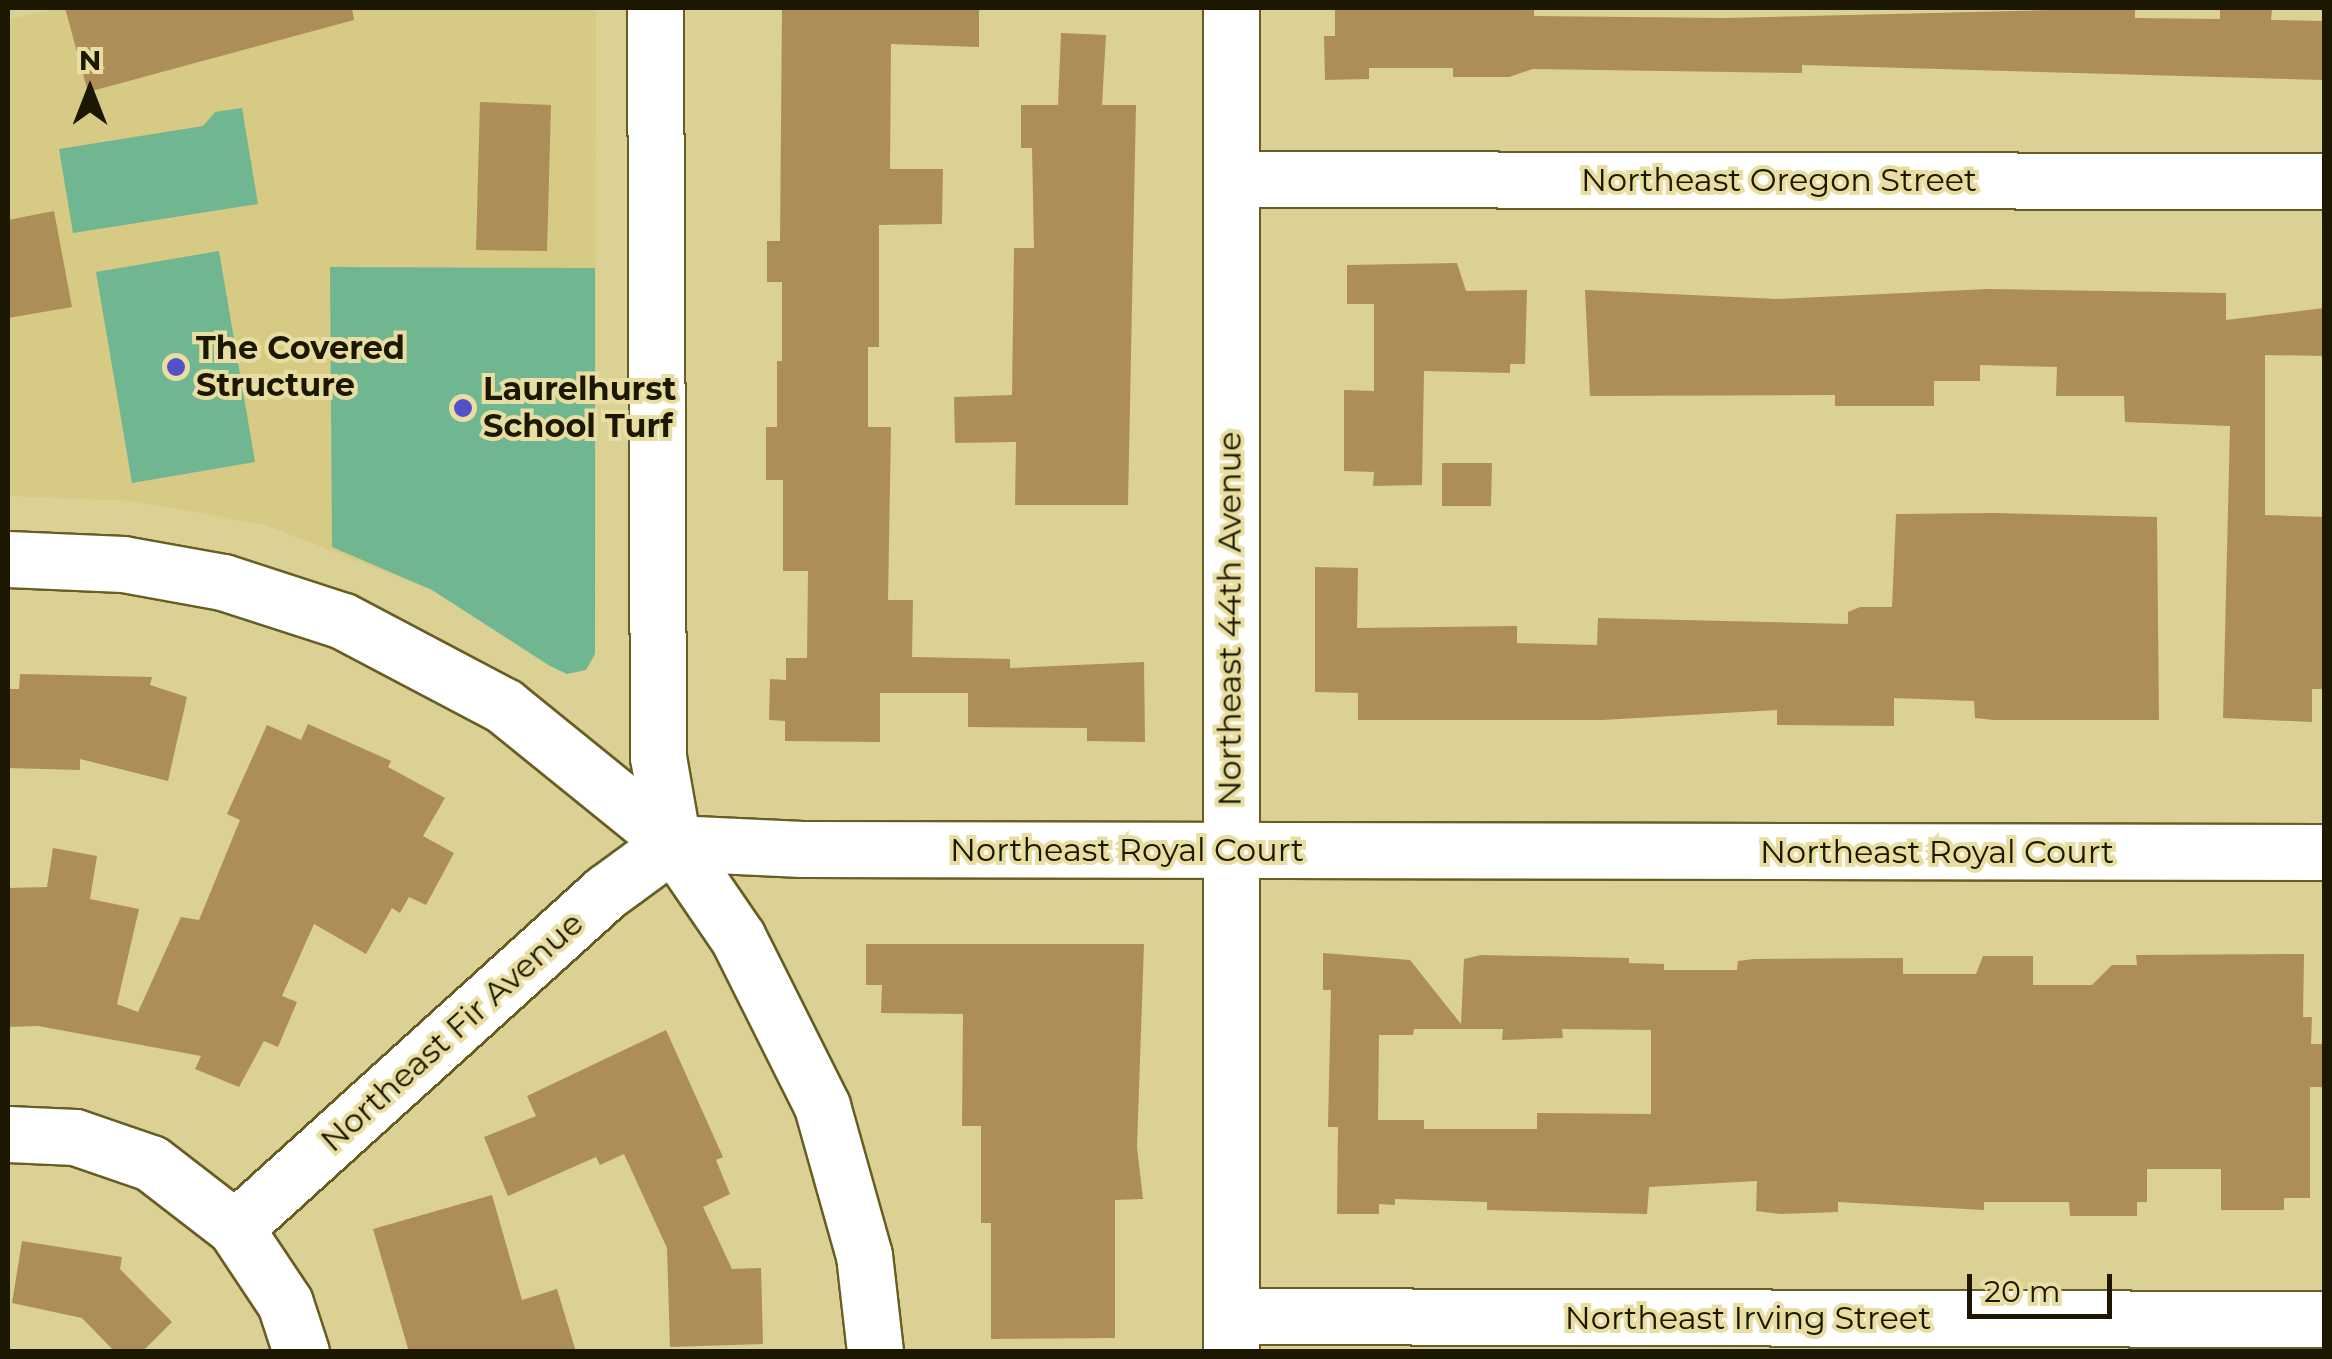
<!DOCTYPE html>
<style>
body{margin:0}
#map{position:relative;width:2332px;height:1359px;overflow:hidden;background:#dbd194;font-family:Montserrat,sans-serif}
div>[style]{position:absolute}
.built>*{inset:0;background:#d6ca85}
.green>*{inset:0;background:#70b691}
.building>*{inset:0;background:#ad8e59}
.roads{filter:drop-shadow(2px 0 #685e23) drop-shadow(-2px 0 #685e23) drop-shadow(0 2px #685e23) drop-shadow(0 -2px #685e23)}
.minor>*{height:55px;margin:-27.5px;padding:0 27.5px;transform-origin:27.5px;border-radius:27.5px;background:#fff}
.dots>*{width:28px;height:28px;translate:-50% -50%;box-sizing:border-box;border:5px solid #e8dea1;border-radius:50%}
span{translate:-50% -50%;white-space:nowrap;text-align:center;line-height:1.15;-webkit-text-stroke:8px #e8dea1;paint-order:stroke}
.street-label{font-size:32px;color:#1b1701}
.poi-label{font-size:32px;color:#1b1701;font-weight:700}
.left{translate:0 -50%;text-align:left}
.frame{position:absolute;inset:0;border:10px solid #1b1701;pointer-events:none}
.north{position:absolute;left:40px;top:40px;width:100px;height:100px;-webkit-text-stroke:8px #e8dea1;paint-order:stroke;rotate:0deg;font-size:28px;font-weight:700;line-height:40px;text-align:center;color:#1b1701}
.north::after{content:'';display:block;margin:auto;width:35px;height:45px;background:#1b1701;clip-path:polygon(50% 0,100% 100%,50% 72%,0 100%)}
.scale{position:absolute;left:1967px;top:1274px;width:145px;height:45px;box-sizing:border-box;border:5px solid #1b1701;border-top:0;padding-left:12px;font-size:30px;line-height:35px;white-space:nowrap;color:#1b1701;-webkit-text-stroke:8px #e8dea1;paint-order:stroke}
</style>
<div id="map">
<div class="built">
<div style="clip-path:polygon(58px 8px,596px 8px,595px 654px,586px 670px,567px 674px,432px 590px,265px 525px,133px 501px,8px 496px,8px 20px)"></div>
</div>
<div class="green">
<div style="clip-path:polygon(242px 108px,258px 204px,73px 233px,59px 149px,203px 126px,215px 112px)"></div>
<div style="clip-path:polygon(219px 251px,255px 462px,132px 483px,96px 272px)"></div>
<div style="clip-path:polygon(330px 267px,595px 268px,595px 654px,586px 670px,567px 674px,550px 666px,432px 590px,332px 547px)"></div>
</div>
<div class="building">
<div style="clip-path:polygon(65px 8px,352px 8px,354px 20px,88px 92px)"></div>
<div style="clip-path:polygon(782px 8px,979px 8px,979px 47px,891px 44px,890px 169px,943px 169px,942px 224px,879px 225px,879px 347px,868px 347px,868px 427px,891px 427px,888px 600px,913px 600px,912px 657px,1010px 659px,1010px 668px,1144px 662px,1145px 742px,1087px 741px,1087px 728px,968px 727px,968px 693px,880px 693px,880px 742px,785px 741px,785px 721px,769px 720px,770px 679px,786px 680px,786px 658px,807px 658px,808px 571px,783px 571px,783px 480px,766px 480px,766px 427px,777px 427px,777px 361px,782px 361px,782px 282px,767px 282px,767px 241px,780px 241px)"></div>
<div style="clip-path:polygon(1335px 8px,1534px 8px,1534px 16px,1724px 18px,2135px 8px,2135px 18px,2220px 19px,2220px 8px,2272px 8px,2271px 20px,2323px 21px,2322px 80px,1802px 65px,1802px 73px,1533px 69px,1509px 77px,1453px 77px,1453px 68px,1369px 68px,1369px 79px,1325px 80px,1324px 36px,1335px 36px)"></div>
<div style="clip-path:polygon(1061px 33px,1106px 35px,1102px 105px,1136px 105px,1128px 505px,1015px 505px,1016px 442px,955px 443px,954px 397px,1012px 395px,1014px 248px,1034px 248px,1032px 148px,1021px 148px,1021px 105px,1058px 105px)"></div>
<div style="clip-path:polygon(480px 102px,551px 105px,547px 251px,476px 250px)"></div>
<div style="clip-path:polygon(54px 211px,72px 307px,8px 318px,8px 220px)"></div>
<div style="clip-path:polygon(1457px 263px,1466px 291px,1527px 290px,1525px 364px,1510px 364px,1510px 373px,1424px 371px,1422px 485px,1373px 486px,1374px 472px,1344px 471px,1344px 390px,1374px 391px,1374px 304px,1347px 304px,1347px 265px)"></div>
<div style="clip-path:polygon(1988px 289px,2226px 293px,2226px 320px,2324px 308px,2324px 356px,2265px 355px,2265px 515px,2324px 517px,2324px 689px,2312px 689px,2312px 722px,2223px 718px,2230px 426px,2125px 422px,2124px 396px,2056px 396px,2057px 367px,1980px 365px,1980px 381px,1934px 381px,1934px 406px,1835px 406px,1835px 395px,1590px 396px,1585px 290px,1777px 299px)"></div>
<div style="clip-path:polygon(1442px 463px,1492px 463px,1491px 506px,1442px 506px)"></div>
<div style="clip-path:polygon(1994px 513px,2157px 517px,2159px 720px,1993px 720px,1975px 718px,1974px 701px,1894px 698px,1894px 726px,1777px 725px,1777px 710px,1602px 720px,1358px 720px,1358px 693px,1315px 692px,1315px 567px,1358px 568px,1357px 628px,1517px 626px,1517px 643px,1597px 645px,1598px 618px,1848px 624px,1848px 612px,1860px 607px,1892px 607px,1896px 514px)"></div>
<div style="clip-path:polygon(20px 674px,152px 677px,150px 685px,187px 697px,168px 781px,80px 759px,80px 770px,8px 768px,9px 689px,19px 689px)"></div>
<div style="clip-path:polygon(308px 724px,391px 761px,388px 767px,445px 798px,423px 836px,454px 853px,426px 905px,409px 897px,400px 913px,392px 908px,366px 954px,314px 924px,282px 996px,297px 1002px,278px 1047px,264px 1041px,239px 1087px,195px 1069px,201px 1056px,38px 1026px,8px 1027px,8px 888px,47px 887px,53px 848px,97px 856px,90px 899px,139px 909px,117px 1004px,138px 1012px,181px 917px,199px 920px,240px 820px,227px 814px,267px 725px,301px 740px)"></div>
<div style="clip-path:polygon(866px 944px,1144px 944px,1137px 1147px,1143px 1199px,1115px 1200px,1115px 1338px,991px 1339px,991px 1223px,981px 1223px,981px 1126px,962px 1126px,963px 1014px,881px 1013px,882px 985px,866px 985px)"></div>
<div style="clip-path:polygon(evenodd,1323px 953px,1410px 960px,1461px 1024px,1464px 959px,1481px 955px,1629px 958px,1629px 963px,1664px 964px,1664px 970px,1737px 970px,1738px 961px,1754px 959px,1903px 958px,1903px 974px,1976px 974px,1983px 956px,2033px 956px,2033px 985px,2092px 985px,2112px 965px,2137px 965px,2136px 955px,2304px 954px,2303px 1017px,2312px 1017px,2311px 1044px,2324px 1044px,2324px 1087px,2310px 1087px,2310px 1198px,2284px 1198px,2284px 1210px,2221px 1210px,2221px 1169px,2147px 1169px,2147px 1202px,2137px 1202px,2137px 1216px,2070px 1216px,2069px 1202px,1984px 1202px,1984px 1210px,1838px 1202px,1838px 1212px,1781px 1214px,1756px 1211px,1757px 1181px,1649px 1187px,1647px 1214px,1487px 1210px,1487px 1202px,1395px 1199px,1395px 1205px,1379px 1204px,1379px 1214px,1337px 1214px,1338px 1127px,1328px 1127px,1331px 990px,1323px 990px,1323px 953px,1414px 1029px,1503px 1029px,1502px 1040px,1563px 1038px,1562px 1029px,1651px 1030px,1651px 1114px,1537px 1113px,1537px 1129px,1424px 1129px,1424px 1120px,1378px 1120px,1379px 1035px,1413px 1035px,1414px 1029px)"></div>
<div style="clip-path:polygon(666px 1030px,723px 1157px,716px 1160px,730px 1194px,703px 1207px,732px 1269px,761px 1268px,763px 1344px,670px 1347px,667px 1248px,624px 1154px,600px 1165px,596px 1157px,508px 1196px,484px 1137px,536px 1116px,527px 1096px)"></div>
<div style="clip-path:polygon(492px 1195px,522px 1300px,557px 1289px,576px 1352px,409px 1352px,373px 1229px)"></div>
<div style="clip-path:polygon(22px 1241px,122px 1257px,120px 1269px,172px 1322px,142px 1352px,115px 1352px,82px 1318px,12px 1303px)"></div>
</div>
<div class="roads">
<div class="minor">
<div style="left:655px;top:8px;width:749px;rotate:89.77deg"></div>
<div style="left:658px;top:757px;width:87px;rotate:80.1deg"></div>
<div style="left:673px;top:843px;width:115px;rotate:55.6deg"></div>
<div style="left:738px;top:938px;width:188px;rotate:63.4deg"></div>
<div style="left:822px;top:1106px;width:155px;rotate:74.3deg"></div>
<div style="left:864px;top:1255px;width:98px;rotate:83.5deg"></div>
<div style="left:1233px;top:179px;width:1091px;rotate:0.11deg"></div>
<div style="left:8px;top:559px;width:115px;rotate:2.5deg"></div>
<div style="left:123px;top:564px;width:102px;rotate:10.2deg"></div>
<div style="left:223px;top:582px;width:126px;rotate:18deg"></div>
<div style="left:343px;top:621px;width:182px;rotate:27.8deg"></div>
<div style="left:504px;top:706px;width:218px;rotate:39deg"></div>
<div style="left:673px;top:843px;width:129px;rotate:2.7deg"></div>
<div style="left:802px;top:849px;width:1522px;rotate:0.11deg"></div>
<div style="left:8px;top:1134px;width:67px;rotate:2.6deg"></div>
<div style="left:75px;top:1137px;width:80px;rotate:18.9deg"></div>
<div style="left:151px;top:1163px;width:106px;rotate:37.7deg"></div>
<div style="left:235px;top:1228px;width:90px;rotate:56.3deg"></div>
<div style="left:285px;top:1303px;width:52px;rotate:71.9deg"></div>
<div style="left:235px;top:1228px;width:501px;rotate:-42.17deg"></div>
<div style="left:606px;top:892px;width:83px;rotate:-36.2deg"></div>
<div style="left:1231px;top:1316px;width:1093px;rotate:0.16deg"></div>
<div style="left:1231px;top:1352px;width:1344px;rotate:-90deg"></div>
</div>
</div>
<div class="dots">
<div style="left:176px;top:367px;background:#5450c7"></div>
<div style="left:463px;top:408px;background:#5450c7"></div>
</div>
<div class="street-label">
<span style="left:1779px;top:180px">Northeast Oregon Street</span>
<span style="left:1230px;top:619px;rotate:-90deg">Northeast 44th Avenue</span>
<span style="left:1127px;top:850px">Northeast Royal Court</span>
<span style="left:1937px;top:852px">Northeast Royal Court</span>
<span style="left:452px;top:1032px;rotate:-42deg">Northeast Fir Avenue</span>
<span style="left:1748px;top:1318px">Northeast Irving Street</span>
</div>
<div class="poi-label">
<span class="left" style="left:196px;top:367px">The Covered<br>Structure</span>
<span class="left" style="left:483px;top:408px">Laurelhurst<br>School Turf</span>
</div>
<div class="frame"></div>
<div class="north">N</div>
<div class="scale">20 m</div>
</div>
